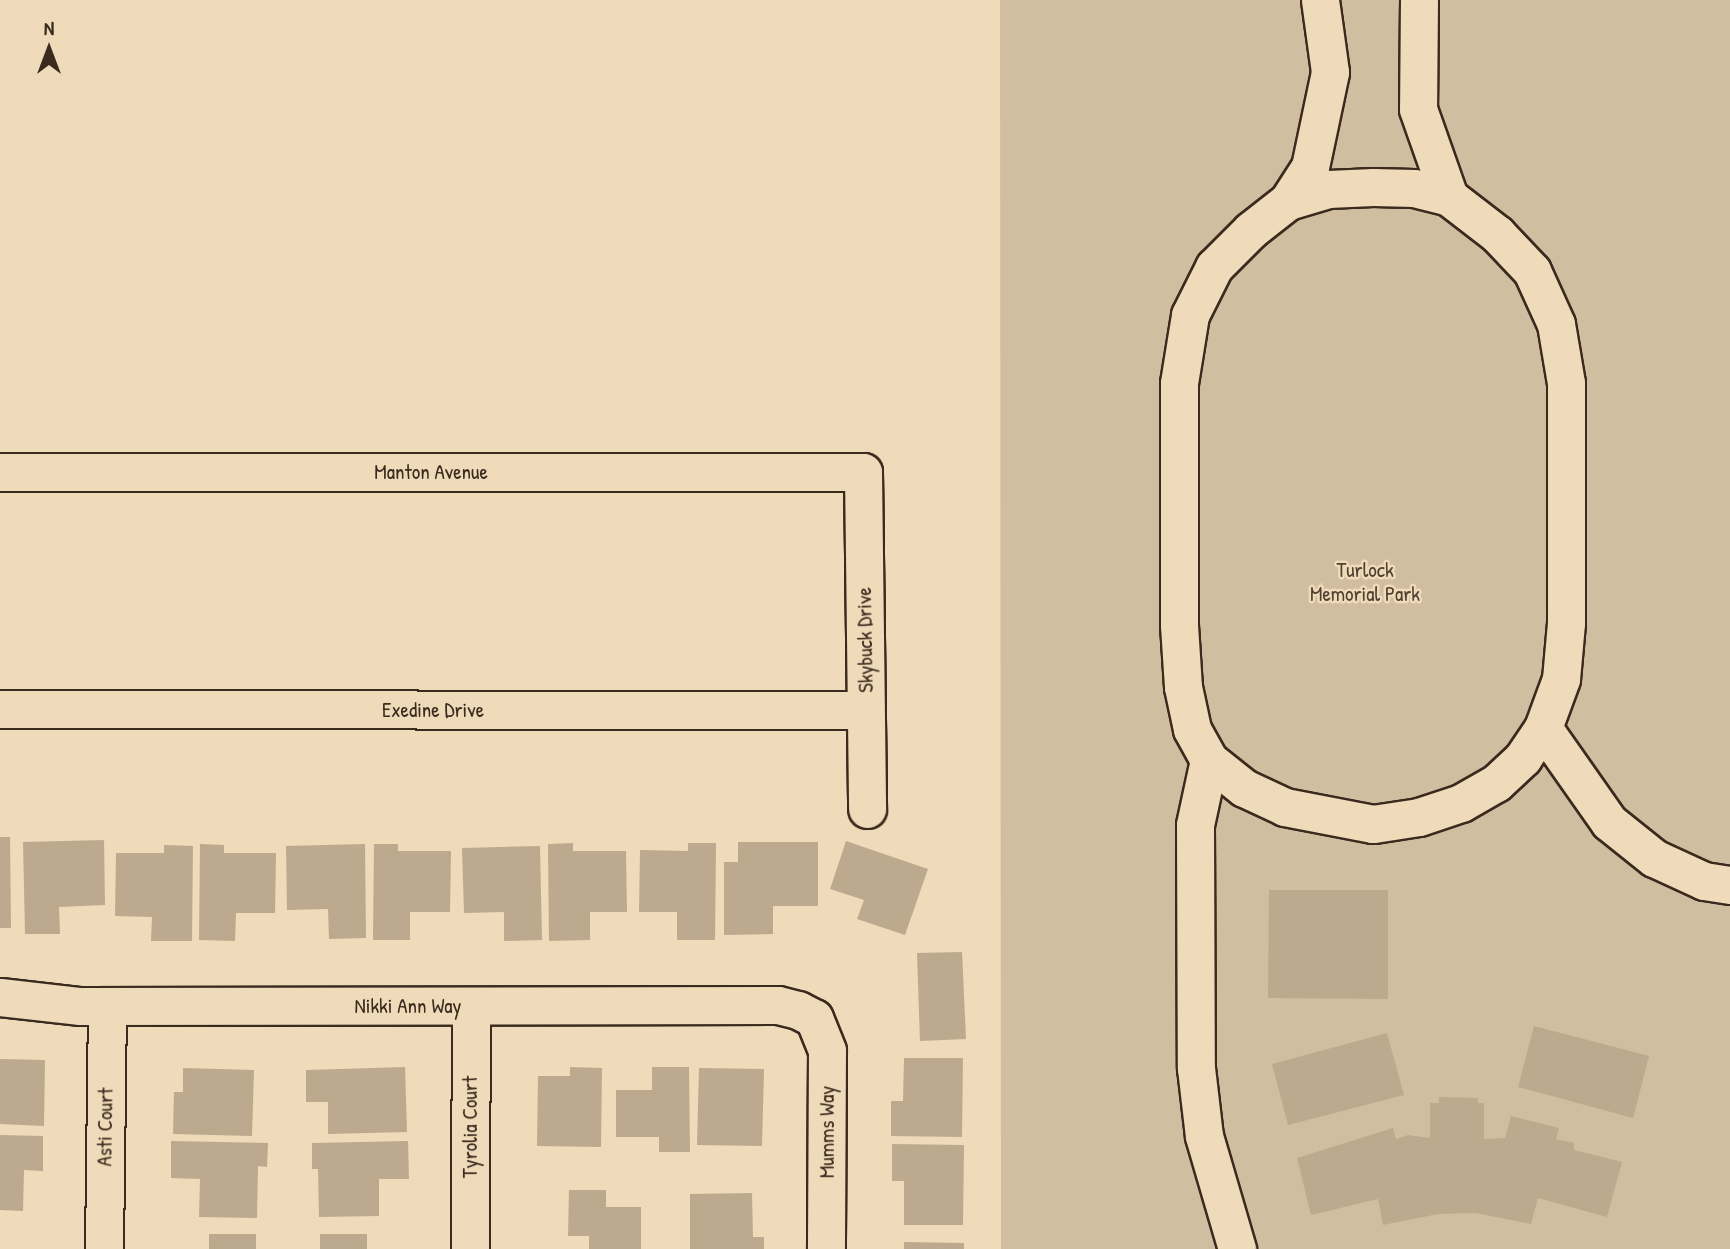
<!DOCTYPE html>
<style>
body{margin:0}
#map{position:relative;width:1730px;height:1249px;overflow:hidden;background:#efdab9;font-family:"Patrick Hand",sans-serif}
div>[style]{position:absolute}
.green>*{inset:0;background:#d1bea0}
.building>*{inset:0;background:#bda98e}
.roads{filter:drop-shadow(2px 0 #3b2a1e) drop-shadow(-2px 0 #3b2a1e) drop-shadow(0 2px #3b2a1e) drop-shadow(0 -2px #3b2a1e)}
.minor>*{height:37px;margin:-18.5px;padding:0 18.5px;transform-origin:18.5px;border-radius:18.5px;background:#efdab9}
span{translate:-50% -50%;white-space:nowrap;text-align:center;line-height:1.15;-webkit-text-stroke:5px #efdab9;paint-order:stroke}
.street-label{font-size:21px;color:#3b2a1e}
.park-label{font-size:21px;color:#524032}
.north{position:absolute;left:14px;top:14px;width:70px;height:70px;-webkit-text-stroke:5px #efdab9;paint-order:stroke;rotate:0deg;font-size:19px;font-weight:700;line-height:28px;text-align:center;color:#3b2a1e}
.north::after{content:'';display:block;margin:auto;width:24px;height:32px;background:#3b2a1e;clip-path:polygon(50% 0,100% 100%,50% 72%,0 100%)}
</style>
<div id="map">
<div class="green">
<div style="clip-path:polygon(1000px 0,1730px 0,1730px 1249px,1001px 1249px)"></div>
</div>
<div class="building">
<div style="clip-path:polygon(0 837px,10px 837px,11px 928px,0 928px)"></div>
<div style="clip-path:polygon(104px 840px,105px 905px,59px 907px,60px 934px,25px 934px,23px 842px)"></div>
<div style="clip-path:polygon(846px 841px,928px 869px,905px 935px,857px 919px,864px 900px,830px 889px)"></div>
<div style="clip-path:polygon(738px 842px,818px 842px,818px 906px,773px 906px,773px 934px,724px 935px,724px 862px,738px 862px)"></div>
<div style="clip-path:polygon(573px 843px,573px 851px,626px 851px,627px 912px,590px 912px,590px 940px,549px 941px,548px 844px)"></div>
<div style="clip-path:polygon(688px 843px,716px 843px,715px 940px,677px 940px,677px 912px,639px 912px,640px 850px,688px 851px)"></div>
<div style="clip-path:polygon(200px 844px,224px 845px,224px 853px,276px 853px,275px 913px,236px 913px,235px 941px,199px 940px)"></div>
<div style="clip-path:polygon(365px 844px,366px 938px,329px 939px,328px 909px,287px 910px,286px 846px)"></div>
<div style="clip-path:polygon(374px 844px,398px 844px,398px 851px,451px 851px,450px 912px,410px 912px,410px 940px,373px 940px)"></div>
<div style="clip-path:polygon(164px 845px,193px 846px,192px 941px,151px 941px,152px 917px,115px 916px,116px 853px,164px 853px)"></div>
<div style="clip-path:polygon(540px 846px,542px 940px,504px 941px,504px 912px,464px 913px,462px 848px)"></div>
<div style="clip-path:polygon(1269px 890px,1388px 890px,1388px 999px,1268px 998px)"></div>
<div style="clip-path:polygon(962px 952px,966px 1039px,920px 1041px,917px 953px)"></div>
<div style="clip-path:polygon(1534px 1026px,1649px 1056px,1633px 1118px,1518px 1087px)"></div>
<div style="clip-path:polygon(1387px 1033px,1404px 1095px,1288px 1125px,1272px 1064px)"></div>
<div style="clip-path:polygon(904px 1058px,963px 1058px,962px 1137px,891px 1136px,891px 1101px,903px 1101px)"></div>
<div style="clip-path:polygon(0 1059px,45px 1060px,44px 1126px,0 1124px)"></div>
<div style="clip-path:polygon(405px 1067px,407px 1132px,328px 1134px,328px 1102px,306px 1102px,306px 1070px)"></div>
<div style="clip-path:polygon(570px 1067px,602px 1068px,601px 1147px,537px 1146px,538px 1076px,570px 1076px)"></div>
<div style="clip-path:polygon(652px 1067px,689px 1067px,690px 1152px,659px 1152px,659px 1137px,616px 1137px,616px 1090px,652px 1090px)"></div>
<div style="clip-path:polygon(183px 1068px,254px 1070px,252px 1136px,173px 1134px,174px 1092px,183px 1092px)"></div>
<div style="clip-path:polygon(699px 1068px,764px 1069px,762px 1146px,697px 1145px)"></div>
<div style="clip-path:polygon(1439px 1097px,1478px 1098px,1478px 1103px,1484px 1103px,1484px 1139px,1505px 1138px,1511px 1116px,1559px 1128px,1556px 1139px,1574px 1143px,1574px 1150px,1622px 1162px,1607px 1217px,1538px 1198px,1531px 1224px,1476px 1213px,1438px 1214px,1383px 1225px,1378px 1199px,1311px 1215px,1297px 1158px,1393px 1128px,1396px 1139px,1408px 1135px,1430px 1138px,1430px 1103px,1439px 1103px)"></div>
<div style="clip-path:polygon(0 1135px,43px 1136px,43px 1171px,24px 1170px,23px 1211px,0 1210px)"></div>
<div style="clip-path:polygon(171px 1141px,268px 1143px,267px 1167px,258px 1166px,257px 1218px,199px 1217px,200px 1179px,171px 1178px)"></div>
<div style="clip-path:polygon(408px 1141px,409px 1179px,379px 1179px,379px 1216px,319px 1217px,318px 1169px,312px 1169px,312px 1143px)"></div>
<div style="clip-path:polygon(892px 1144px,964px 1145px,963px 1225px,904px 1225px,904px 1181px,892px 1181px)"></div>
<div style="clip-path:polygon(569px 1190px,606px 1190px,606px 1207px,641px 1207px,641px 1249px,589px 1249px,589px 1236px,568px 1236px)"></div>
<div style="clip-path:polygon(752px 1193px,753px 1237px,764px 1237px,764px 1249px,690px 1249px,690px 1194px)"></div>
<div style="clip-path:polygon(209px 1234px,256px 1234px,256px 1249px,209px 1249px)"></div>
<div style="clip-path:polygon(320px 1234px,367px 1234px,367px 1249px,320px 1249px)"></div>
<div style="clip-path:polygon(904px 1242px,964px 1243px,964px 1249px,904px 1249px)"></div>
</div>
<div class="roads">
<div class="minor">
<div style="left:1419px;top:0;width:109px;rotate:90.5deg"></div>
<div style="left:1418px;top:109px;width:93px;rotate:70.6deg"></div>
<div style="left:1373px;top:187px;width:41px;rotate:1.4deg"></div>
<div style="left:1414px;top:188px;width:36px;rotate:14deg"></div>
<div style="left:1449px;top:197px;width:61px;rotate:37.6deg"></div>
<div style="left:1497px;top:234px;width:51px;rotate:46.6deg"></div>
<div style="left:1532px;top:271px;width:58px;rotate:65.6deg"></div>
<div style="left:1556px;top:324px;width:60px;rotate:80.4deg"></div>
<div style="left:1566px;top:383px;width:240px;rotate:90deg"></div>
<div style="left:1566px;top:623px;width:56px;rotate:95.1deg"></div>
<div style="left:1561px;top:679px;width:52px;rotate:110.2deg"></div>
<div style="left:1543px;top:728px;width:36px;rotate:124deg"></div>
<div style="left:1523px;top:758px;width:37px;rotate:137deg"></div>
<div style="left:1496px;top:783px;width:40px;rotate:150.3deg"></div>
<div style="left:1461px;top:803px;width:44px;rotate:161.6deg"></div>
<div style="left:1419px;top:817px;width:47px;rotate:171.3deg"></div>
<div style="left:1373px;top:824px;width:90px;rotate:-169.1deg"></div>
<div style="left:1285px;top:807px;width:45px;rotate:-155.1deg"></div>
<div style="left:1244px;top:788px;width:45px;rotate:-141.3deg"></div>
<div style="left:1209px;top:760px;width:35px;rotate:-119deg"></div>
<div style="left:1192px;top:729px;width:43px;rotate:-102.1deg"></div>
<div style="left:1183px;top:687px;width:62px;rotate:-93.7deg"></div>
<div style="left:1179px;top:625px;width:242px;rotate:-90deg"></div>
<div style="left:1179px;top:383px;width:69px;rotate:-80.8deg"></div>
<div style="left:1190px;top:315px;width:54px;rotate:-63.4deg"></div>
<div style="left:1214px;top:267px;width:52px;rotate:-45deg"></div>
<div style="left:1251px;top:230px;width:47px;rotate:-38.1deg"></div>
<div style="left:1288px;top:201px;width:42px;rotate:-16.7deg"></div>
<div style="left:1328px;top:189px;width:45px;rotate:-2.5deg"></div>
<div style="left:1288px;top:201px;width:40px;rotate:-57.1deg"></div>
<div style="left:1310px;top:167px;width:97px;rotate:-78.1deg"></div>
<div style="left:1330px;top:72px;width:73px;rotate:-97.9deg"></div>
<div style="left:0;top:472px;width:863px"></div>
<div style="left:863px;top:472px;width:337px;rotate:89.3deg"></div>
<div style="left:0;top:709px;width:865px;rotate:0.07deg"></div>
<div style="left:1543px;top:728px;width:115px;rotate:54.9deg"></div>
<div style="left:1609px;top:822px;width:58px;rotate:38.7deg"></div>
<div style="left:1654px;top:858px;width:55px;rotate:24.7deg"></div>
<div style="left:1704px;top:881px;width:26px;rotate:9deg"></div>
<div style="left:1209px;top:760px;width:66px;rotate:102.2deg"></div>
<div style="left:1195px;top:825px;width:243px;rotate:89.8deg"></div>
<div style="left:1196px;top:1068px;width:68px;rotate:83.3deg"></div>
<div style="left:1204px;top:1136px;width:118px;rotate:73.7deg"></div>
<div style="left:0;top:997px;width:81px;rotate:6.4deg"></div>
<div style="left:80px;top:1006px;width:698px;rotate:-0.08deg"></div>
<div style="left:778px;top:1005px;width:21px;rotate:14deg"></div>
<div style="left:798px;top:1010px;width:18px;rotate:27deg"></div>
<div style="left:814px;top:1018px;width:35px;rotate:68deg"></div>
<div style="left:827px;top:1051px;width:198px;rotate:90.3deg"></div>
<div style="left:104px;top:1249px;width:243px;rotate:-89.3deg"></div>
<div style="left:470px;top:1249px;width:243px;rotate:-89.8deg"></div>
</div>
</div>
<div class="street-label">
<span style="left:431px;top:472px">Manton Avenue</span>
<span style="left:865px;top:640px;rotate:-91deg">Skybuck Drive</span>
<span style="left:433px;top:710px">Exedine Drive</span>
<span style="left:408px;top:1006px">Nikki Ann Way</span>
<span style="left:105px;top:1127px;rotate:-89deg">Asti Court</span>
<span style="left:470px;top:1127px;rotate:-90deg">Tyrolia Court</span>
<span style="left:827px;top:1132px;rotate:-90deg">Mumms Way</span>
</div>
<div class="park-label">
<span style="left:1365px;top:582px">Turlock<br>Memorial Park</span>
</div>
<div class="north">N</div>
</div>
